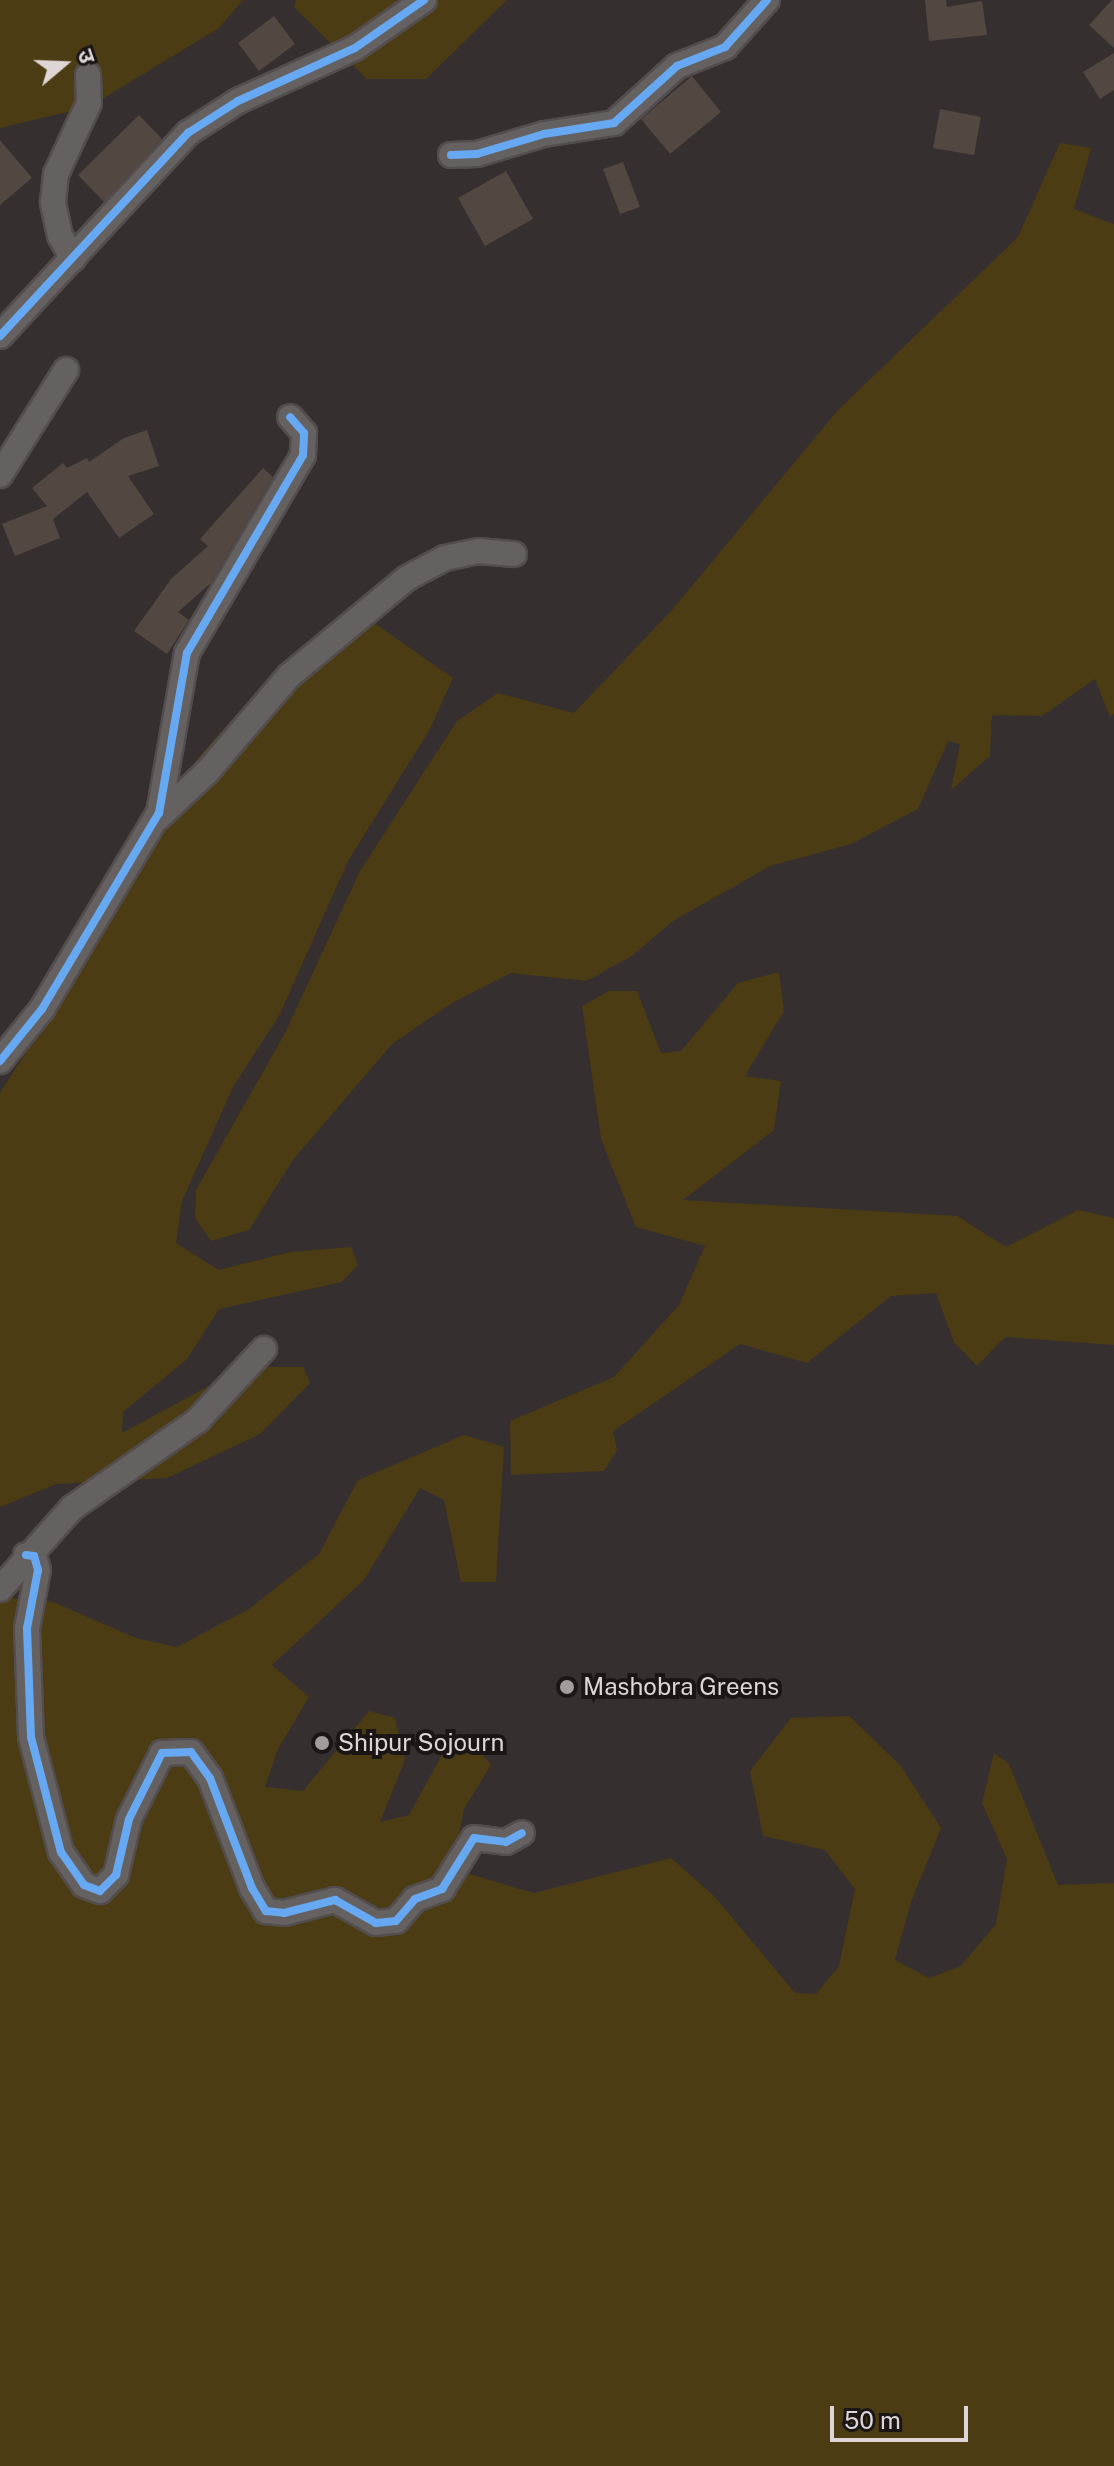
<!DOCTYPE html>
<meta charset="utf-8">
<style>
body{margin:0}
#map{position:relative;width:1114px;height:2466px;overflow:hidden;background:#352f2f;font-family:"Public Sans","Noto Sans Devanagari",sans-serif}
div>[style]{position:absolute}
.green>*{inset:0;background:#4b3c14}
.building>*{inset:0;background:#524741}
.roads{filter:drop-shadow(2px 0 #534d4d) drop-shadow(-2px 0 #534d4d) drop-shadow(0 2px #534d4d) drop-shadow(0 -2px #534d4d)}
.minor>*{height:24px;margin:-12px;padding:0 12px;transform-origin:12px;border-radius:12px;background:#656161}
.cycleway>*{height:8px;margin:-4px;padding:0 4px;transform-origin:4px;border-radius:4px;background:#66a8f1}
.dots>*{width:22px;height:22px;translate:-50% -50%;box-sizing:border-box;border:4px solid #1b1616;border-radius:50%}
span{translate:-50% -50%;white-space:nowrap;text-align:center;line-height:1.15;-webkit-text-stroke:8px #1b1616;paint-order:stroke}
.poi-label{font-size:24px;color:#ded6d6}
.left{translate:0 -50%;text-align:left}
.north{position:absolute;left:24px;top:24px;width:80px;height:80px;-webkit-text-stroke:6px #1b1616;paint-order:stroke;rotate:71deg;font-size:22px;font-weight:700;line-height:32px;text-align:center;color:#ded6d6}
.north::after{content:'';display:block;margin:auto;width:28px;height:36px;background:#ded6d6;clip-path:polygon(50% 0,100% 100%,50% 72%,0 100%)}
.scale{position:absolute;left:830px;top:2406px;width:138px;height:36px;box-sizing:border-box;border:4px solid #ded6d6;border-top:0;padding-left:10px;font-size:24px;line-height:28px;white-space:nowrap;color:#ded6d6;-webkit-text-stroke:6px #1b1616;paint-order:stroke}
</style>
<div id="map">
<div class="green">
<div style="clip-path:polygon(0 0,243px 0,219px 28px,89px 107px,0 128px)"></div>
<div style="clip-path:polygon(296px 0,507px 0,426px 79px,367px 79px,294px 7px)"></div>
<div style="clip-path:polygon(1060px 143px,1091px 148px,1074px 209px,1114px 224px,1114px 714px,1110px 717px,1095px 679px,1042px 716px,992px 715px,990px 756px,951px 790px,960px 744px,948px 741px,918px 809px,851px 844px,770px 866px,673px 921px,632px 956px,586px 981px,511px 973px,452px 1003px,392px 1044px,293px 1160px,249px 1230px,211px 1241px,195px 1218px,196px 1190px,285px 1033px,360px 871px,457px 721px,498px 693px,574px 713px,672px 610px,838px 410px,1018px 237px)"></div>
<div style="clip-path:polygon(357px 611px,453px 678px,429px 731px,348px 861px,279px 1016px,234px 1085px,182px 1201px,176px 1243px,219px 1270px,290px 1252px,351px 1247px,358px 1265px,342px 1282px,219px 1309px,187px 1359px,123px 1412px,122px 1433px,244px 1367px,303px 1367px,310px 1383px,260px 1434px,167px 1478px,56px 1484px,0 1507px,0 1093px,83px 963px,197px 759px,285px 660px)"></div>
<div style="clip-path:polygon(779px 972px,784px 1011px,745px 1076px,781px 1081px,774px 1130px,683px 1200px,957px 1216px,1006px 1247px,1078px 1210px,1114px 1218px,1114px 1345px,1005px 1337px,977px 1366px,954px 1342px,936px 1293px,891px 1296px,807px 1363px,740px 1344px,613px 1431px,617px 1450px,604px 1471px,511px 1475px,510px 1421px,614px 1377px,679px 1305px,705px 1246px,636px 1227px,601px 1139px,582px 1006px,609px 991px,637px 991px,661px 1053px,681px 1051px,738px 983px)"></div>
<div style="clip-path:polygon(464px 1435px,504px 1447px,496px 1582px,461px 1582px,444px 1500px,420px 1488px,364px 1580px,272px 1665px,309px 1697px,278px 1749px,265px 1787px,303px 1791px,369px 1711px,395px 1718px,405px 1760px,380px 1822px,409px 1815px,443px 1753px,472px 1741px,491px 1765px,464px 1809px,452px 1869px,534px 1893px,671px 1858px,715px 1897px,795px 1993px,816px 1994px,839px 1966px,855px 1889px,825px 1850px,763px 1836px,750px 1771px,791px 1718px,849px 1716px,901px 1766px,941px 1828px,911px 1902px,895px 1960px,929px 1978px,961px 1966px,996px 1924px,1007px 1859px,982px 1803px,994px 1753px,1009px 1764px,1058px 1885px,1114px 1883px,1114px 2466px,0 2466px,0 1597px,53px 1602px,136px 1638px,177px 1647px,249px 1609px,319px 1554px,358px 1480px)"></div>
</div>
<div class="building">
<div style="clip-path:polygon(925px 0,946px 0,947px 7px,982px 1px,987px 35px,929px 41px)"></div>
<div style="clip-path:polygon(1112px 0,1114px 0,1114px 48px,1089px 25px)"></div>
<div style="clip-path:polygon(274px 16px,295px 44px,259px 71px,238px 43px)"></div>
<div style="clip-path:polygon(1114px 53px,1114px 90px,1100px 99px,1083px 72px)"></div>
<div style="clip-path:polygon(692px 76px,721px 112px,670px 154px,641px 119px)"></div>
<div style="clip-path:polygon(940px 109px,981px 117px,974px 155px,933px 148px)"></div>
<div style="clip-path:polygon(139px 115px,162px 139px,104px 202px,78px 175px)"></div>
<div style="clip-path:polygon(0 140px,32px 178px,0 205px)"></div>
<div style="clip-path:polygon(623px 162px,640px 207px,620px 214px,603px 169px)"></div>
<div style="clip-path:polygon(506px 171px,533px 219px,485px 246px,458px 198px)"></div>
<div style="clip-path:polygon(147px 430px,159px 466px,128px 476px,154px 514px,119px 538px,87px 492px,53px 519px,60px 538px,15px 556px,2px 524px,47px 506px,32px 488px,63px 463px,67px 468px,87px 458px,89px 462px,124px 438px)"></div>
<div style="clip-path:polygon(263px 468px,273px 477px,211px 583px,178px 612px,189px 620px,167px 654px,134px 631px,171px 579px,208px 546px,200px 539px)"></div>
</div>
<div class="roads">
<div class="minor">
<div style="left:451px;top:155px;width:26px;rotate:-2deg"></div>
<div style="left:477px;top:154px;width:70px;rotate:-16.6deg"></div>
<div style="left:544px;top:134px;width:71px;rotate:-8.9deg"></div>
<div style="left:614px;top:123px;width:85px;rotate:-42.1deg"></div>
<div style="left:677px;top:66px;width:52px;rotate:-21.6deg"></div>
<div style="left:725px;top:47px;width:63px;rotate:-48.2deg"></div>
<div style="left:73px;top:259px;width:26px;rotate:-119deg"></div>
<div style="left:60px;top:236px;width:35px;rotate:-102deg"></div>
<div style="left:53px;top:202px;width:28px;rotate:-84deg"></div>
<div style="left:56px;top:174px;width:78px;rotate:-65.1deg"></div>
<div style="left:89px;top:103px;width:28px;rotate:-92deg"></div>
<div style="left:0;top:336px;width:277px;rotate:-47.2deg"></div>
<div style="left:188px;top:133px;width:59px;rotate:-32.6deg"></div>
<div style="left:238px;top:101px;width:128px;rotate:-24.4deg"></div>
<div style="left:355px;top:48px;width:84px;rotate:-34.8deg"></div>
<div style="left:0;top:475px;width:124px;rotate:-57.8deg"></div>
<div style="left:159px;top:817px;width:66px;rotate:-43.2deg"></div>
<div style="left:207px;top:772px;width:126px;rotate:-49.5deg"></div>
<div style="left:289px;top:676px;width:153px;rotate:-39.7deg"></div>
<div style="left:407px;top:578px;width:43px;rotate:-27.8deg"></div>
<div style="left:445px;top:558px;width:34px;rotate:-12deg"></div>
<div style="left:478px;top:551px;width:36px;rotate:5deg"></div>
<div style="left:0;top:1061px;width:67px;rotate:-51.1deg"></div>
<div style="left:42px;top:1009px;width:228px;rotate:-59.2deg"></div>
<div style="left:159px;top:813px;width:162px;rotate:-80.1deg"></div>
<div style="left:187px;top:653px;width:229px;rotate:-59.6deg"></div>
<div style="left:303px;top:455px;width:22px;rotate:-87deg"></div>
<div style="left:304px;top:433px;width:21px;rotate:-131deg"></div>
<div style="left:26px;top:1555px;width:8px;rotate:7deg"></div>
<div style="left:34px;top:1556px;width:15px;rotate:74deg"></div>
<div style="left:38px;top:1570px;width:59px;rotate:100.7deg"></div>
<div style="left:27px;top:1628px;width:109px;rotate:87.9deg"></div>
<div style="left:31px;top:1737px;width:119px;rotate:75.4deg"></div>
<div style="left:61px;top:1852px;width:40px;rotate:55.1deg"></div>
<div style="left:84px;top:1885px;width:17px;rotate:21deg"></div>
<div style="left:100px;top:1891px;width:23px;rotate:-45deg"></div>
<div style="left:116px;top:1875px;width:57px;rotate:-76.9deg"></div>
<div style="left:129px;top:1819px;width:74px;rotate:-63.4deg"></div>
<div style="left:162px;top:1753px;width:29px;rotate:-2deg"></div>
<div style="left:191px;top:1752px;width:32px;rotate:54deg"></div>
<div style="left:210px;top:1778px;width:118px;rotate:69.1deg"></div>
<div style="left:252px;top:1888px;width:27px;rotate:59deg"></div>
<div style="left:266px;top:1911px;width:18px;rotate:6deg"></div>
<div style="left:284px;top:1913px;width:53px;rotate:-14.3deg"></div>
<div style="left:335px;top:1900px;width:47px;rotate:29.3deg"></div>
<div style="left:376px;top:1923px;width:20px;rotate:-6deg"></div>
<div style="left:396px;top:1921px;width:29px;rotate:-49deg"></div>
<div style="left:415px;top:1899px;width:29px;rotate:-20deg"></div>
<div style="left:442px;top:1889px;width:60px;rotate:-57.9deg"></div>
<div style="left:474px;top:1838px;width:32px;rotate:7deg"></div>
<div style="left:506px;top:1842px;width:18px;rotate:-29deg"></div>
<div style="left:0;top:1589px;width:108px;rotate:-48.4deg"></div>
<div style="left:72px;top:1508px;width:154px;rotate:-34.9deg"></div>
<div style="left:198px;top:1420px;width:97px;rotate:-47.1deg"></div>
</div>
</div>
<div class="cycleway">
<div style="left:451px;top:155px;width:26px;rotate:-2deg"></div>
<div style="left:477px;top:154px;width:70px;rotate:-16.6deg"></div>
<div style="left:544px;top:134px;width:71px;rotate:-8.9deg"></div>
<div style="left:614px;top:123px;width:85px;rotate:-42.1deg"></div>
<div style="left:677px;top:66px;width:52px;rotate:-21.6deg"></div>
<div style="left:725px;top:47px;width:63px;rotate:-48.2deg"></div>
<div style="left:0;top:336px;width:277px;rotate:-47.2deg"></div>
<div style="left:188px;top:133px;width:59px;rotate:-32.6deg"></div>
<div style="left:238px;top:101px;width:128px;rotate:-24.4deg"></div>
<div style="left:355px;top:48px;width:84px;rotate:-34.8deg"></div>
<div style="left:0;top:1061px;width:67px;rotate:-51.1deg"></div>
<div style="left:42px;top:1009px;width:228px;rotate:-59.2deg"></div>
<div style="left:159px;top:813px;width:162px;rotate:-80.1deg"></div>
<div style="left:187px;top:653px;width:229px;rotate:-59.6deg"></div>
<div style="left:303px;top:455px;width:22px;rotate:-87deg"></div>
<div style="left:304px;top:433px;width:21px;rotate:-131deg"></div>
<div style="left:26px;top:1555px;width:8px;rotate:7deg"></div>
<div style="left:34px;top:1556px;width:15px;rotate:74deg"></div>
<div style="left:38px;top:1570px;width:59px;rotate:100.7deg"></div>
<div style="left:27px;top:1628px;width:109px;rotate:87.9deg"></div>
<div style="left:31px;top:1737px;width:119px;rotate:75.4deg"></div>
<div style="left:61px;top:1852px;width:40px;rotate:55.1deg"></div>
<div style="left:84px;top:1885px;width:17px;rotate:21deg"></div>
<div style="left:100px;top:1891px;width:23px;rotate:-45deg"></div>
<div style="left:116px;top:1875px;width:57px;rotate:-76.9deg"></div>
<div style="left:129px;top:1819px;width:74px;rotate:-63.4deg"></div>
<div style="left:162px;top:1753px;width:29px;rotate:-2deg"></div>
<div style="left:191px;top:1752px;width:32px;rotate:54deg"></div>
<div style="left:210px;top:1778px;width:118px;rotate:69.1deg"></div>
<div style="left:252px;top:1888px;width:27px;rotate:59deg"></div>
<div style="left:266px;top:1911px;width:18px;rotate:6deg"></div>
<div style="left:284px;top:1913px;width:53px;rotate:-14.3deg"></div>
<div style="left:335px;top:1900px;width:47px;rotate:29.3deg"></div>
<div style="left:376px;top:1923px;width:20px;rotate:-6deg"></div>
<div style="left:396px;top:1921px;width:29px;rotate:-49deg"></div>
<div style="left:415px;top:1899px;width:29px;rotate:-20deg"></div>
<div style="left:442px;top:1889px;width:60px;rotate:-57.9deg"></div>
<div style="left:474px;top:1838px;width:32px;rotate:7deg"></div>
<div style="left:506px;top:1842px;width:18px;rotate:-29deg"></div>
</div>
<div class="dots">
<div style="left:567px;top:1687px;background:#a39c9c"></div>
<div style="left:322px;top:1743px;background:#a39c9c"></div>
</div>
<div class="poi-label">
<span class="left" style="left:583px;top:1687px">Mashobra Greens</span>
<span class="left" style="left:338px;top:1743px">Shipur Sojourn</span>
</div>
<div class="north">उ</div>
<div class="scale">50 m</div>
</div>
